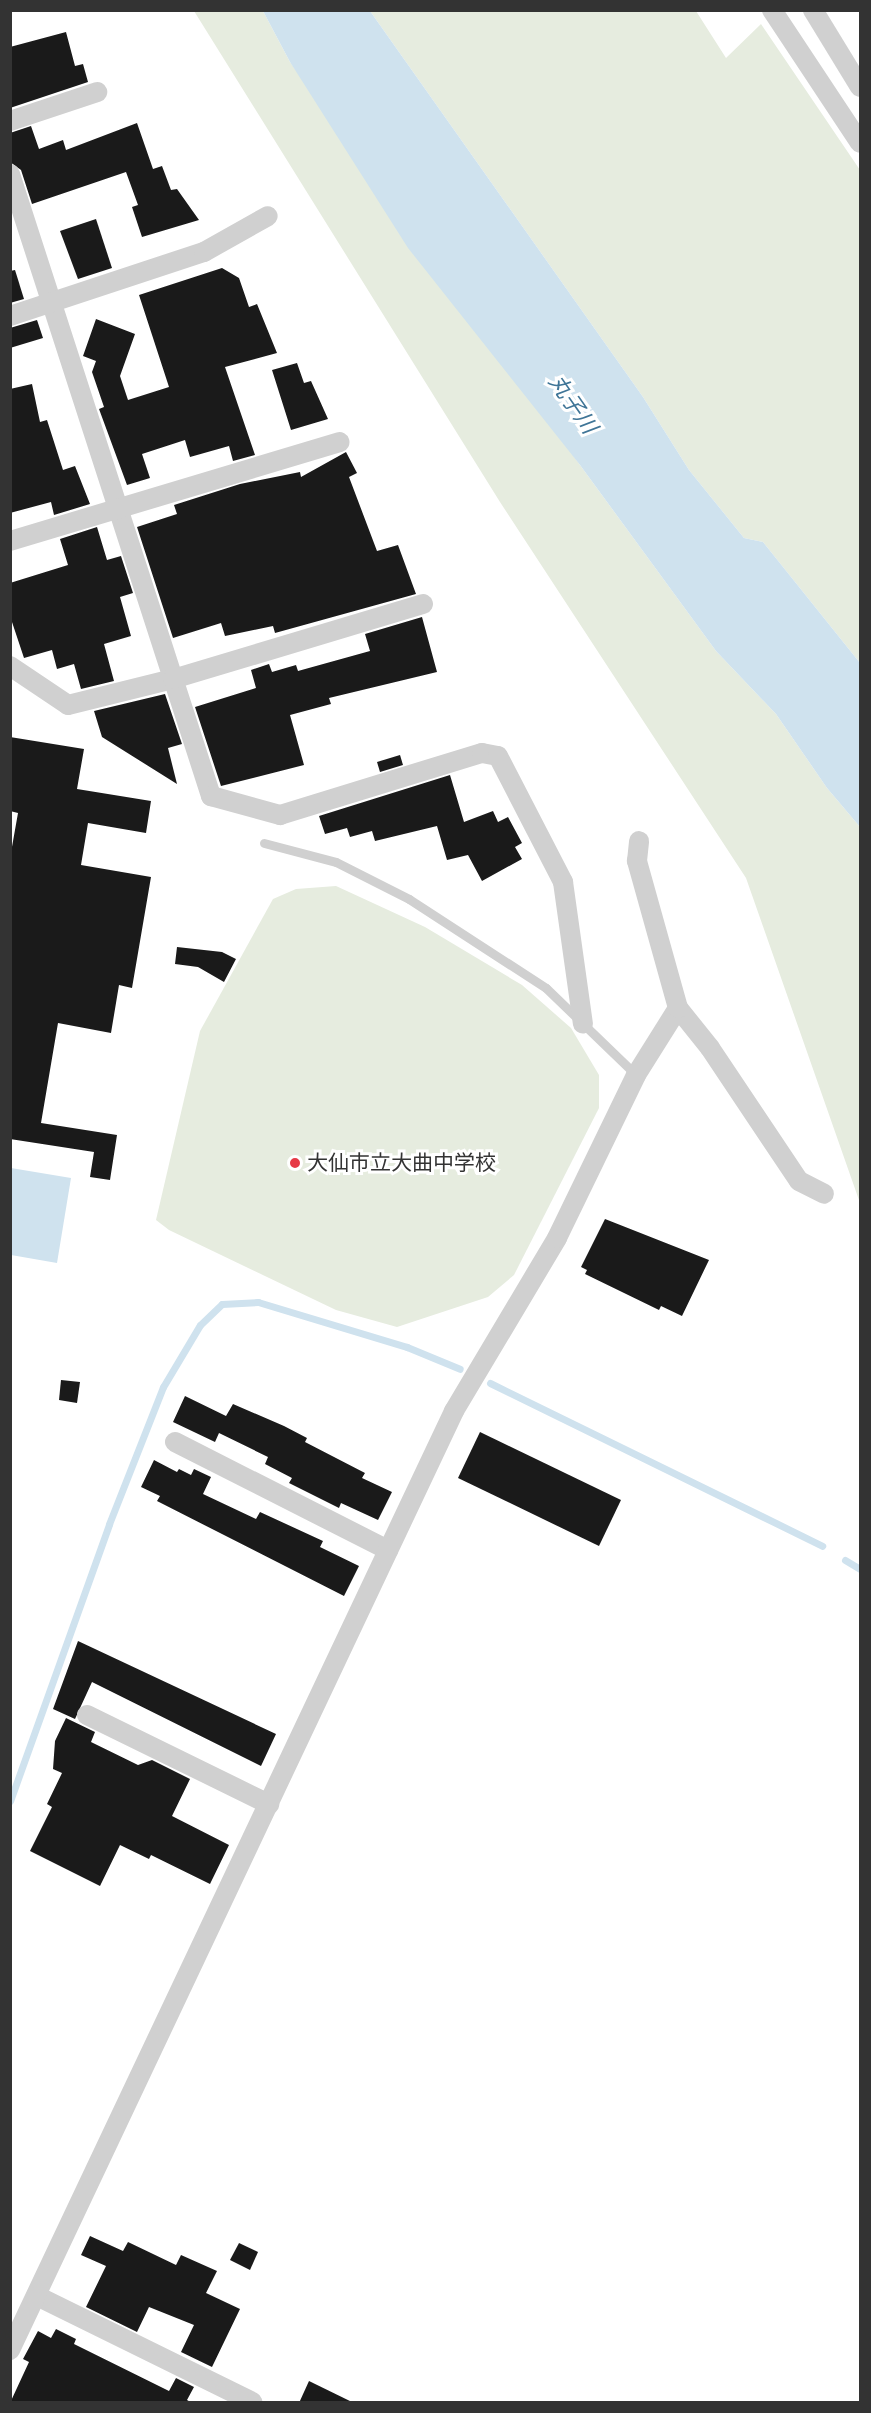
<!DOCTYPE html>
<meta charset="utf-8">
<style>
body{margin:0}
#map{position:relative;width:871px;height:2413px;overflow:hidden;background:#fff;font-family:Roboto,"Noto Sans JP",sans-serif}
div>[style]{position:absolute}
.green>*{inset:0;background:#e6ecdf}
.water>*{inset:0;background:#cfe2ee}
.stream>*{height:7px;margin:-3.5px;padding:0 3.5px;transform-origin:3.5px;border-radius:3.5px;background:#cfe2ee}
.building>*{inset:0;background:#1a1a1a}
.lane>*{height:9px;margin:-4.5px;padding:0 4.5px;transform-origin:4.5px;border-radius:4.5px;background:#d0d0d0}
.street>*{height:20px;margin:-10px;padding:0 10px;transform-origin:10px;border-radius:10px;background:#d0d0d0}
.dots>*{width:16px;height:16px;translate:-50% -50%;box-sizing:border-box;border:3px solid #fff;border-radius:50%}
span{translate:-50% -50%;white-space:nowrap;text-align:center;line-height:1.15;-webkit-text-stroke:6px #fff;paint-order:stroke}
.poi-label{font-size:21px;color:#333}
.left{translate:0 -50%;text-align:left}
.water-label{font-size:22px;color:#3f7597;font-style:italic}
.frame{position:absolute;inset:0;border:12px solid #333;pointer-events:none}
</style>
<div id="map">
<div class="green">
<div style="clip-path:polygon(194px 11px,263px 11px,290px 62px,580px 465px,716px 651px,776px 714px,827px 788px,860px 827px,860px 1203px,746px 878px,500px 502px)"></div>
<div style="clip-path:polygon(370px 11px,696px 11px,726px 58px,761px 24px,860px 170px,860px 663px,763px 542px,744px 538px,689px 470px,643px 397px)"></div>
<div style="clip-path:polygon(336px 886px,425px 927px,522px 985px,571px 1028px,599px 1075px,599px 1108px,514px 1275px,488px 1297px,397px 1327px,336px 1310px,169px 1230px,156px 1220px,200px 1031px,273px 899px,296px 889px)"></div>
</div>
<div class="water">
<div style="clip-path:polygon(263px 11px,370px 11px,643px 397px,689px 470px,744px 538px,763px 542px,860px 663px,860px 827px,827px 788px,776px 714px,716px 651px,580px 465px,408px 248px,290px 62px)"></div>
<div style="clip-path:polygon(11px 1168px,71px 1178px,57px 1263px,11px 1255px)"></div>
</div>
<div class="stream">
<div style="left:490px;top:1383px;width:370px;rotate:26.1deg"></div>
<div style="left:845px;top:1560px;width:17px;rotate:31deg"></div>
<div style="left:10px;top:1801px;width:294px;rotate:-70.3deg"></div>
<div style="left:109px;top:1524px;width:147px;rotate:-68.5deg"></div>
<div style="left:163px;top:1387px;width:72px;rotate:-59.2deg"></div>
<div style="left:200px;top:1325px;width:30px;rotate:-44deg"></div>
<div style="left:222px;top:1304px;width:36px;rotate:-3deg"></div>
<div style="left:258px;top:1302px;width:156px;rotate:16.8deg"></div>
<div style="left:407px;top:1347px;width:57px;rotate:22.5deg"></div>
</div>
<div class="building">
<div style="clip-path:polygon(66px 32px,75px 66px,83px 64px,88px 82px,10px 108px,10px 47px)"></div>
<div style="clip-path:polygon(137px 123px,153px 169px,162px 166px,171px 190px,177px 189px,199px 220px,142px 237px,132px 207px,138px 205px,126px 172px,32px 204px,21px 170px,10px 162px,10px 133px,31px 126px,39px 149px,63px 140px,66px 150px)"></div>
<div style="clip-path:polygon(96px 219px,112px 268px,78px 279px,60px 231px)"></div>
<div style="clip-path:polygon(222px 268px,239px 278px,249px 307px,257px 304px,277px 353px,225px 367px,255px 455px,233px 461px,229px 446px,190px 457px,185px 440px,142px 454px,150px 478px,127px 485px,99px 409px,104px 407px,92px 372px,96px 361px,83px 356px,96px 319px,135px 334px,120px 376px,128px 400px,169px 387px,139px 295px)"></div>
<div style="clip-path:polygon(15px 270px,24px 299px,10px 303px,10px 271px)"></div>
<div style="clip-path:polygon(37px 320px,43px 338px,10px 348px,10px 328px)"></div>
<div style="clip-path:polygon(297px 363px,304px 383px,311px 381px,328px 419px,291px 430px,272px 370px)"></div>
<div style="clip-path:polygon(32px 384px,40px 422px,47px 420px,63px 470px,75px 466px,90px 504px,54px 515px,51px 502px,10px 513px,10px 389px)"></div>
<div style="clip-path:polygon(346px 452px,357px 473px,349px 477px,377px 551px,398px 545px,416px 594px,275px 633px,273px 626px,225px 636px,221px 623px,173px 638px,137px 527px,177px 514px,174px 505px,240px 484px,300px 472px,301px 477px)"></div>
<div style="clip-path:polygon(97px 527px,107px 560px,121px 556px,133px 593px,120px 597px,131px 636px,104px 644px,114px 681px,81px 689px,74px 664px,57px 669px,52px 650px,24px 658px,10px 616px,10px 583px,68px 565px,60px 539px)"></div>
<div style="clip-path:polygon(422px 617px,437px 672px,329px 698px,331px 704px,290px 715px,304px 765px,221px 786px,195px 707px,256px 688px,251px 670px,269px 664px,272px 672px,296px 665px,298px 671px,370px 651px,365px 634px)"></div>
<div style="clip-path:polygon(165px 694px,182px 744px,168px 748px,177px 784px,102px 737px,94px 711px)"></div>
<div style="clip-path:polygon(10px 737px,84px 749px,77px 789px,151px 801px,146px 833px,88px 823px,81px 865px,151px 877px,132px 988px,119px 985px,111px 1033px,58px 1023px,41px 1123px,117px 1135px,110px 1180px,90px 1177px,94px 1152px,10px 1139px,10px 858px,18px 813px,10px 811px)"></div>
<div style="clip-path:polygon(400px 755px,403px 765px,380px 772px,377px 762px)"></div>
<div style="clip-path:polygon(450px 775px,464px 822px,493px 811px,498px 822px,508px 817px,522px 843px,515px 847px,522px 859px,482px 881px,468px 855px,447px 860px,437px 826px,375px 841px,372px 831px,350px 837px,347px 828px,325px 834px,319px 816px)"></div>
<div style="clip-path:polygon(177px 947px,222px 952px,236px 959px,224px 982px,198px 967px,175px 964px)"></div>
<div style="clip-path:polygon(605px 1219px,709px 1260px,682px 1316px,661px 1306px,659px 1310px,585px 1274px,587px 1270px,581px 1267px)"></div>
<div style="clip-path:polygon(61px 1380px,80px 1382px,77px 1403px,59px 1400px)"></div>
<div style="clip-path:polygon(185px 1396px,226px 1416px,233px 1404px,284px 1426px,307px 1438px,305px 1442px,365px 1473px,362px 1478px,392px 1492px,378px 1520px,341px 1503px,339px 1508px,289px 1483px,292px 1478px,265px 1464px,268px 1457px,219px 1433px,215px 1442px,173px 1422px)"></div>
<div style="clip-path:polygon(480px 1432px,621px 1500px,599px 1546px,458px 1478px)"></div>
<div style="clip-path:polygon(154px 1460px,177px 1472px,179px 1469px,191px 1475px,194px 1469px,211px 1477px,203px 1494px,256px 1519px,260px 1512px,323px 1541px,320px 1547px,359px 1566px,344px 1596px,157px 1501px,160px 1496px,141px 1487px)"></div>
<div style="clip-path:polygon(78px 1641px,276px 1734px,261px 1766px,92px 1682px,75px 1719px,53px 1709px)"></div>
<div style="clip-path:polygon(66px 1718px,95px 1732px,91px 1742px,138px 1765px,152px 1760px,190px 1779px,172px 1816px,229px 1845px,210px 1884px,151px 1855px,149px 1859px,120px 1845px,100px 1886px,30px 1851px,52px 1807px,47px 1804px,62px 1773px,53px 1769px,55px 1741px)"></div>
<div style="clip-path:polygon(90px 2236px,123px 2251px,128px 2242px,176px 2265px,181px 2255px,217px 2271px,206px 2293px,240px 2309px,212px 2367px,181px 2352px,194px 2325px,149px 2307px,137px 2332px,86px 2307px,106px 2266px,81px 2255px)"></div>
<div style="clip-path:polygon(239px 2243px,258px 2252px,250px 2270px,230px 2260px)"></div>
<div style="clip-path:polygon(56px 2329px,76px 2339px,74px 2344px,169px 2391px,176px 2378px,194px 2387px,187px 2400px,192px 2403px,10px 2403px,29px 2362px,23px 2359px,38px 2331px,51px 2338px)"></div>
<div style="clip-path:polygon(309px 2381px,354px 2403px,299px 2403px)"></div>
</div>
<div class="lane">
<div style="left:264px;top:843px;width:74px;rotate:14.8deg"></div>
<div style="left:336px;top:862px;width:82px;rotate:26.9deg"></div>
<div style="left:409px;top:899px;width:163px;rotate:33deg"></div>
<div style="left:546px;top:988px;width:125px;rotate:44deg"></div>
</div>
<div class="street">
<div style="left:772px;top:10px;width:159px;rotate:56.5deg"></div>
<div style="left:813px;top:10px;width:90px;rotate:58.6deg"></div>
<div style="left:10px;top:121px;width:92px;rotate:-18.4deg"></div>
<div style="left:10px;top:174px;width:654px;rotate:72.09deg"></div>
<div style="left:211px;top:796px;width:72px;rotate:15.4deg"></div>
<div style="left:280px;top:815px;width:211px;rotate:-17.1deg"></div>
<div style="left:482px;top:753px;width:16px;rotate:11deg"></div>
<div style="left:498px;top:756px;width:142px;rotate:62.7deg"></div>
<div style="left:563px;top:882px;width:143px;rotate:82deg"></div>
<div style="left:10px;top:316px;width:204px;rotate:-18.3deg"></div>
<div style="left:204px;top:252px;width:73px;rotate:-29.4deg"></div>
<div style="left:10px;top:541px;width:344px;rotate:-16.7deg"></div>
<div style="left:10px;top:666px;width:70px;rotate:33.9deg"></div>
<div style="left:68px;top:705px;width:108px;rotate:-13.9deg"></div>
<div style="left:173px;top:679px;width:261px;rotate:-16.7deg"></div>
<div style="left:678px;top:1008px;width:51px;rotate:51.3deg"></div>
<div style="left:710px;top:1048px;width:160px;rotate:56.2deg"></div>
<div style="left:799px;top:1181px;width:28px;rotate:27deg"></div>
<div style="left:175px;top:1442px;width:239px;rotate:26.9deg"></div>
<div style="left:87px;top:1715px;width:203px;rotate:26.1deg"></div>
<div style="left:37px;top:2296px;width:240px;rotate:26.2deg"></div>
<div style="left:10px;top:2350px;width:1039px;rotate:-64.69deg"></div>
<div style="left:454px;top:1411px;width:201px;rotate:-59.2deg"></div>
<div style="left:557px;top:1238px;width:181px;rotate:-64.1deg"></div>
<div style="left:636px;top:1075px;width:79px;rotate:-57.9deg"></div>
<div style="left:678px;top:1008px;width:153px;rotate:-105.6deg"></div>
<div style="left:637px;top:861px;width:20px;rotate:-84deg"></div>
</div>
<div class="dots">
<div style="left:295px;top:1163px;background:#e63946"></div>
</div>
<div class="poi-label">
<span class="left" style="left:307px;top:1163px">大仙市立大曲中学校</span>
</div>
<div class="water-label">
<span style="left:573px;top:404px;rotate:55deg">丸子川</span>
</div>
<div class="frame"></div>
</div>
